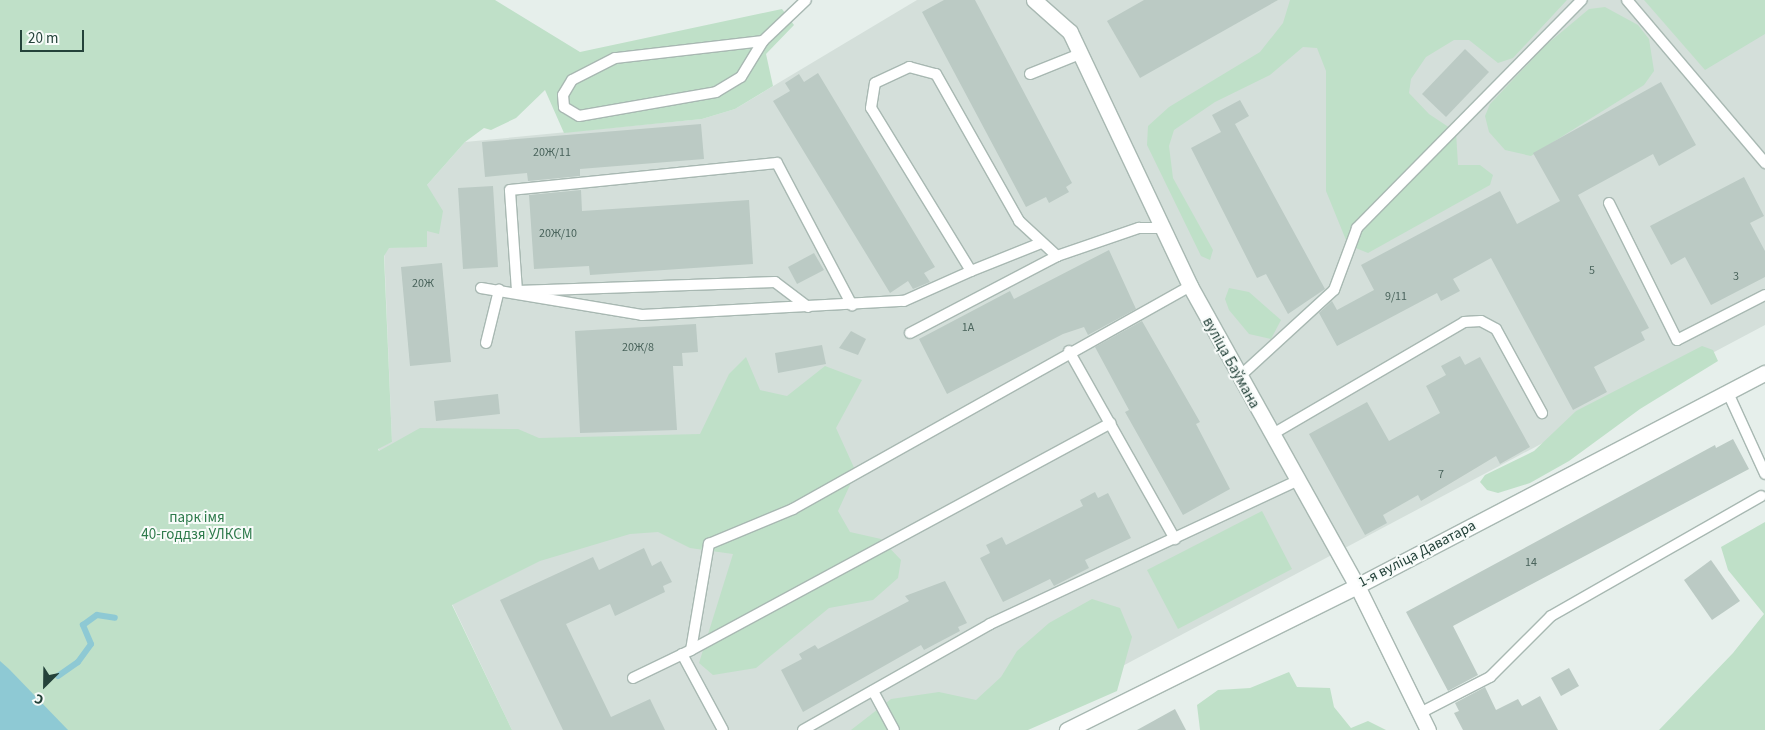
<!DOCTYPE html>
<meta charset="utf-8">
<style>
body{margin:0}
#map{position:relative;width:1765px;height:730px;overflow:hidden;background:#e6efeb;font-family:"Source Sans 3",sans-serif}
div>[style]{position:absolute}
.built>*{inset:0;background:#d4dfda}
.green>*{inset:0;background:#bfe0c8}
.water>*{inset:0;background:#8ec9d4}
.stream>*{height:6px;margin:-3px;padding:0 3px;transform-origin:3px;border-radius:3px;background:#8ec9d4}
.building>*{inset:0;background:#bbcac4}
.roads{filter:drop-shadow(1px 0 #a8b8b2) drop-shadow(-1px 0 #a8b8b2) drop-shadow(0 1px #a8b8b2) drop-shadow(0 -1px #a8b8b2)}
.lane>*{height:10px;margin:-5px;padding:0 5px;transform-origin:5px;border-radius:5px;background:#fff}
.street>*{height:15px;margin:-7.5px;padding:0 7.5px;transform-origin:7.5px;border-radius:7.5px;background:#fff}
.secondary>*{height:15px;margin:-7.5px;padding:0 7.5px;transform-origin:7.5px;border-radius:7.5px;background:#fff}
span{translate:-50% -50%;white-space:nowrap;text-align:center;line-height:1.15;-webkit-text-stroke:4px #f7fbf9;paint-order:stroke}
.number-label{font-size:12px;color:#4a645c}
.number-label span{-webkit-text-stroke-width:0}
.street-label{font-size:15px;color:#24423a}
.park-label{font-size:15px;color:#2d7a4b}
.north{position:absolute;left:20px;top:660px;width:50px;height:50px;-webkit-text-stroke:4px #f7fbf9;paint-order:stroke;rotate:203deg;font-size:14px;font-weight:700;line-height:20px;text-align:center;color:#24423a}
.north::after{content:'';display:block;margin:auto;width:18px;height:22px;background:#24423a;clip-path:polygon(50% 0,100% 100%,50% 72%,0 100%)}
.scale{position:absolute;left:20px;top:30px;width:64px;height:22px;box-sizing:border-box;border:2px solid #24423a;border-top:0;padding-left:6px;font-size:15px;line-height:18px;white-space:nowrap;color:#24423a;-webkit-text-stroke:4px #f7fbf9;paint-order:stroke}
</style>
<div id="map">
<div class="built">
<div style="clip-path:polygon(917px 0,1765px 0,1765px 325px,1002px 730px,512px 730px,378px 448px,392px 442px,384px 248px,427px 246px,427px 185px,465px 142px,702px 119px,735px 109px)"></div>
</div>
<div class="green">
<div style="clip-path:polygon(0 0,495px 0,580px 52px,782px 9px,794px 25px,766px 54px,773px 86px,735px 109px,702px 119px,564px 133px,545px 90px,516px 118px,491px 130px,484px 128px,465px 142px,427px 185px,443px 211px,439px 234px,427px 231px,427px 247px,389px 248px,384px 256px,392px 442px,378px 449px,379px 451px,420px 428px,518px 429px,539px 438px,700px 434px,729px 374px,746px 357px,760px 390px,787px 396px,825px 366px,862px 380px,836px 428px,856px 472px,838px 511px,850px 532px,881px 539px,901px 560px,898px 578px,873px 600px,829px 608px,756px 668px,713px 675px,699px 663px,733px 554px,690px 548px,658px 532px,630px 534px,540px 561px,452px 605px,512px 730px,0 730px)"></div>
<div style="clip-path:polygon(1290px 0,1567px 0,1513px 58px,1498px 63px,1469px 40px,1454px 40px,1426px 57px,1411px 79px,1409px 93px,1429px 114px,1456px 132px,1458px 165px,1480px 165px,1493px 175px,1490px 185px,1368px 253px,1348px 245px,1326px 191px,1326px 71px,1317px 48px,1303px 47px,1270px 75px,1215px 102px,1174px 130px,1169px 146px,1173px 178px,1213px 250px,1210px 260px,1201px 256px,1147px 145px,1148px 126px,1169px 107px,1260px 52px,1283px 23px)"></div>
<div style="clip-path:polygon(1644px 0,1765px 0,1765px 34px,1705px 70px)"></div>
<div style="clip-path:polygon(1605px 7px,1638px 25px,1649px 39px,1654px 71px,1644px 85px,1531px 156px,1505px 150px,1489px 132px,1485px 116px,1490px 104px,1546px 45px,1589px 9px)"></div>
<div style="clip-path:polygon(1229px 288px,1249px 292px,1281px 320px,1271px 339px,1249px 334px,1229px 310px,1225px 299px)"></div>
<div style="clip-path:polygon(1702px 346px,1713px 350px,1718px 361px,1640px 409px,1569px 461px,1530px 483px,1498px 493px,1487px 490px,1480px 482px,1485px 475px,1534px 451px,1576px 411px)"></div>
<div style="clip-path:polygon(1262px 511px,1292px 569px,1178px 629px,1147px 570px)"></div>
<div style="clip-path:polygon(1765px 522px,1765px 730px,1659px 730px,1733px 653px,1764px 614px,1728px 570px,1721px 547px)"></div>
<div style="clip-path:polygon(1092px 599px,1120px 608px,1132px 637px,1117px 691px,1028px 730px,851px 730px,891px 699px,939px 692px,976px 700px,1001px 677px,1017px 651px,1049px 623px)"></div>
<div style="clip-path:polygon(1289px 672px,1297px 687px,1330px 688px,1334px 707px,1351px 728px,1368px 721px,1386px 730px,1200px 730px,1197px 705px,1218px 690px,1250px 688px)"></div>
</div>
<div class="water">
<div style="clip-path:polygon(0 661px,9px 669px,68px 730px,0 730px)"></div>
</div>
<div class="stream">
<div style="left:58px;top:676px;width:24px;rotate:-35deg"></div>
<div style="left:78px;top:662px;width:22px;rotate:-54deg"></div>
<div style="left:91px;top:644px;width:21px;rotate:-113deg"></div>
<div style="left:83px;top:625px;width:17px;rotate:-36deg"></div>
<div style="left:97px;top:615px;width:18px;rotate:9deg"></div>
</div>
<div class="building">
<div style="clip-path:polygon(944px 0,975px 0,1072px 183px,1066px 187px,1069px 192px,1049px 203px,1046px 197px,1026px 207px,922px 12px)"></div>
<div style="clip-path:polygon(1144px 0,1278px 0,1140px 78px,1107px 21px)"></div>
<div style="clip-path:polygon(1465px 49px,1489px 72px,1446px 117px,1422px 94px)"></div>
<div style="clip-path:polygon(818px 73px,935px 267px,924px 273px,930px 282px,913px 289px,908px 281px,890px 293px,773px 101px,790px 91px,785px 83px,799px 74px,804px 82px)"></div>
<div style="clip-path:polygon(1661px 82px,1696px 145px,1659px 166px,1653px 154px,1578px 195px,1649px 328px,1641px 332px,1645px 340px,1594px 367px,1607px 392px,1573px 410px,1491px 258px,1453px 279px,1460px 291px,1441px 301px,1437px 293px,1337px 346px,1319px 313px,1332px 301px,1337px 310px,1374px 290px,1361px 265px,1500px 191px,1517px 224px,1560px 201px,1533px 153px)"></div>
<div style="clip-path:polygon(1240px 100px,1249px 116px,1235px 124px,1325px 289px,1288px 314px,1266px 274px,1257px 278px,1191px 148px,1221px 132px,1212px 115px)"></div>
<div style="clip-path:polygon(701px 124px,704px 159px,580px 169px,580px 176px,528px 181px,527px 173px,485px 177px,482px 142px)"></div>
<div style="clip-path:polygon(1744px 177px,1764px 216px,1750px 223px,1765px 251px,1765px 277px,1711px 305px,1685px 257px,1671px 265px,1650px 226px)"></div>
<div style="clip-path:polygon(493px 186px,498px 267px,463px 269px,458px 188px)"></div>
<div style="clip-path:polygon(581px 190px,582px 211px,749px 200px,753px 264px,590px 275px,589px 266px,534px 269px,529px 195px)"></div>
<div style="clip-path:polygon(1109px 250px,1136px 309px,1088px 335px,1084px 327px,1063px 334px,947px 394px,919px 339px,1010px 291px,1014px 299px)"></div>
<div style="clip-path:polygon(814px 253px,824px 270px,797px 284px,788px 267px)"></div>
<div style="clip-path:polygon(442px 263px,451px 362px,410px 366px,401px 267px)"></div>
<div style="clip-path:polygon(1142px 321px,1200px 422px,1196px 424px,1230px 489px,1183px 515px,1125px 412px,1129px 410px,1095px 347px)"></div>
<div style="clip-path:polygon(696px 324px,698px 352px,682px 353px,683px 366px,673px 366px,677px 430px,580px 433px,575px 331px)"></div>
<div style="clip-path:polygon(851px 331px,866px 339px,858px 355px,839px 348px)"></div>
<div style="clip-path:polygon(822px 345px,826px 364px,778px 373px,775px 353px)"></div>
<div style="clip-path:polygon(1460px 356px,1465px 365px,1480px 357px,1530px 447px,1500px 464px,1496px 456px,1421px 501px,1418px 495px,1383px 515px,1387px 523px,1365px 535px,1309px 434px,1367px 402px,1389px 441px,1440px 413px,1426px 386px,1446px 375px,1441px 366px)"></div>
<div style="clip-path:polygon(498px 394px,500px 414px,436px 421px,434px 401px)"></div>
<div style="clip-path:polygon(1733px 439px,1749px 469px,1453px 626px,1478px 675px,1448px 691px,1406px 612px,1715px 445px,1716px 448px)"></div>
<div style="clip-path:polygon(1095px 492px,1098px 498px,1108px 493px,1131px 538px,1085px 560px,1089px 568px,1054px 586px,1050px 579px,1003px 602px,980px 558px,990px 553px,986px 545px,1002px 537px,1006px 545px,1083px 506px,1080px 500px)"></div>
<div style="clip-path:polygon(644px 548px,652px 566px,661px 561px,672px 582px,663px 586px,665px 592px,615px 616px,610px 604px,566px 624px,611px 717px,650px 699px,665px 730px,563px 730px,500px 600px,593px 557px,599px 570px)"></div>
<div style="clip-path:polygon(1711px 560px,1740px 601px,1712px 620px,1684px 580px)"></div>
<div style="clip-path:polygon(945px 581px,967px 623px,958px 627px,960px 631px,924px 650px,921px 645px,803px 712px,781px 670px,802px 659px,799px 654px,815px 645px,818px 649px,909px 601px,905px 596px)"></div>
<div style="clip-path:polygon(1569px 668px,1579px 686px,1561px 696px,1551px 678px)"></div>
<div style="clip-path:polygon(1485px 687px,1496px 710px,1518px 699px,1522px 706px,1540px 696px,1558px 730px,1463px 730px,1454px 713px,1459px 711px,1455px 703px)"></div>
<div style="clip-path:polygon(1175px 709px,1186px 730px,1137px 730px)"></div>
</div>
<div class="roads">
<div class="lane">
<div style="left:1627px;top:0;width:214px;rotate:49.7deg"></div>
<div style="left:763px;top:41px;width:149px;rotate:173.4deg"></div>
<div style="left:615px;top:58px;width:48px;rotate:152.9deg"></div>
<div style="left:572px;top:80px;width:17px;rotate:121deg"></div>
<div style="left:563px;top:95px;width:12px;rotate:85deg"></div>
<div style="left:564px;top:107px;width:17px;rotate:31deg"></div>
<div style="left:579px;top:116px;width:139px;rotate:-9.9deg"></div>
<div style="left:716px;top:92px;width:29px;rotate:-31deg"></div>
<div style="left:741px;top:77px;width:42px;rotate:-58.6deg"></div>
<div style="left:763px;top:41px;width:59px;rotate:-43.6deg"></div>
<div style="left:1030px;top:74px;width:54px;rotate:-21.8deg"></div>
<div style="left:1609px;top:203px;width:153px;rotate:63.6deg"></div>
<div style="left:1677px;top:340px;width:99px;rotate:-27.1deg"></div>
<div style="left:1041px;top:243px;width:75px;rotate:158.2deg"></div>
<div style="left:971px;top:271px;width:191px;rotate:-121.5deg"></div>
<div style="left:871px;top:108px;width:25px;rotate:-81deg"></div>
<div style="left:875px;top:83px;width:38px;rotate:-25deg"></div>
<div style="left:909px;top:67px;width:28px;rotate:15deg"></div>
<div style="left:936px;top:74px;width:169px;rotate:60.5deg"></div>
<div style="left:1019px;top:221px;width:52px;rotate:42.6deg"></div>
<div style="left:481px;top:288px;width:163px;rotate:9.5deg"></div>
<div style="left:642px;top:315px;width:262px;rotate:-3.1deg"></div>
<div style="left:904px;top:301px;width:73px;rotate:-24.1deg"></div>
<div style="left:808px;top:307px;width:41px;rotate:-142.9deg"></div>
<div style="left:775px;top:282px;width:258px;rotate:178deg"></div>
<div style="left:517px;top:291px;width:101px;rotate:-94deg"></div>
<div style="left:510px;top:190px;width:268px;rotate:-5.8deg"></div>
<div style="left:777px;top:163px;width:161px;rotate:62.2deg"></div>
<div style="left:910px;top:333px;width:166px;rotate:-27.6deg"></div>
<div style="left:1057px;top:256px;width:87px;rotate:-18.9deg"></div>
<div style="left:1139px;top:228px;width:24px"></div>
<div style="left:486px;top:343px;width:55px;rotate:-76.2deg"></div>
<div style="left:1069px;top:351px;width:216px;rotate:60.6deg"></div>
<div style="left:1239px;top:377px;width:129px;rotate:-42.5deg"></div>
<div style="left:1334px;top:290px;width:66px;rotate:-69.6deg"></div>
<div style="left:1357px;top:228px;width:320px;rotate:-45.4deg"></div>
<div style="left:1728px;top:393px;width:89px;rotate:65.4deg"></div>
<div style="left:1271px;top:435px;width:224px;rotate:-30.3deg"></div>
<div style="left:1464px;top:322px;width:17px;rotate:-3deg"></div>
<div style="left:1481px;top:321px;width:17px;rotate:28deg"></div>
<div style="left:1496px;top:329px;width:96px;rotate:61.3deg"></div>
<div style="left:691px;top:650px;width:477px;rotate:-28.4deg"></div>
<div style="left:682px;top:654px;width:86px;rotate:61.7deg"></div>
<div style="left:633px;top:678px;width:64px;rotate:-25.8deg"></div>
<div style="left:691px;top:650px;width:108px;rotate:-80.4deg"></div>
<div style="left:709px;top:544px;width:91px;rotate:-22.6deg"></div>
<div style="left:793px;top:509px;width:455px;rotate:-29.3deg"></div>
<div style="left:873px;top:691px;width:44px;rotate:61.7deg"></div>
<div style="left:1420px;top:713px;width:79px;rotate:-27.2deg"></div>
<div style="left:1490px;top:677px;width:86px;rotate:-45deg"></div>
<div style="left:1551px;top:616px;width:242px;rotate:-29.7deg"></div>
<div style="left:803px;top:730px;width:215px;rotate:-29.5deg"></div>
<div style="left:990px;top:624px;width:338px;rotate:-25deg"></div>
</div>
<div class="street">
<div style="left:1034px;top:0;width:48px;rotate:41.6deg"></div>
<div style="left:1070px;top:32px;width:281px;rotate:64.7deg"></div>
<div style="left:1190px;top:286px;width:343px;rotate:60.9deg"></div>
<div style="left:1357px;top:586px;width:324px;rotate:153.6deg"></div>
</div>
<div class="secondary">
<div style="left:1428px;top:730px;width:161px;rotate:-116.2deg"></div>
<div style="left:1357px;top:586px;width:460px;rotate:-27.6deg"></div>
</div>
</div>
<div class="number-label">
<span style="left:552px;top:153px">20Ж/11</span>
<span style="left:558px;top:234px">20Ж/10</span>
<span style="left:1592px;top:271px">5</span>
<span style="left:1736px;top:277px">3</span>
<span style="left:423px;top:284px">20Ж</span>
<span style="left:1396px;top:297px">9/11</span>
<span style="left:968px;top:328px">1А</span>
<span style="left:638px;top:348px">20Ж/8</span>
<span style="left:1441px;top:475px">7</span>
<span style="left:1531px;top:563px">14</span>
</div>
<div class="street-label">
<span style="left:1231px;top:363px;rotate:61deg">вуліца Баўмана</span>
<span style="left:1417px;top:554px;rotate:-27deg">1-я вуліца Даватара</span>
</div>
<div class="park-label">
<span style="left:197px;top:526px">парк імя<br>40-годдзя УЛКСМ</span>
</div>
<div class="north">С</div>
<div class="scale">20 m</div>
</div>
